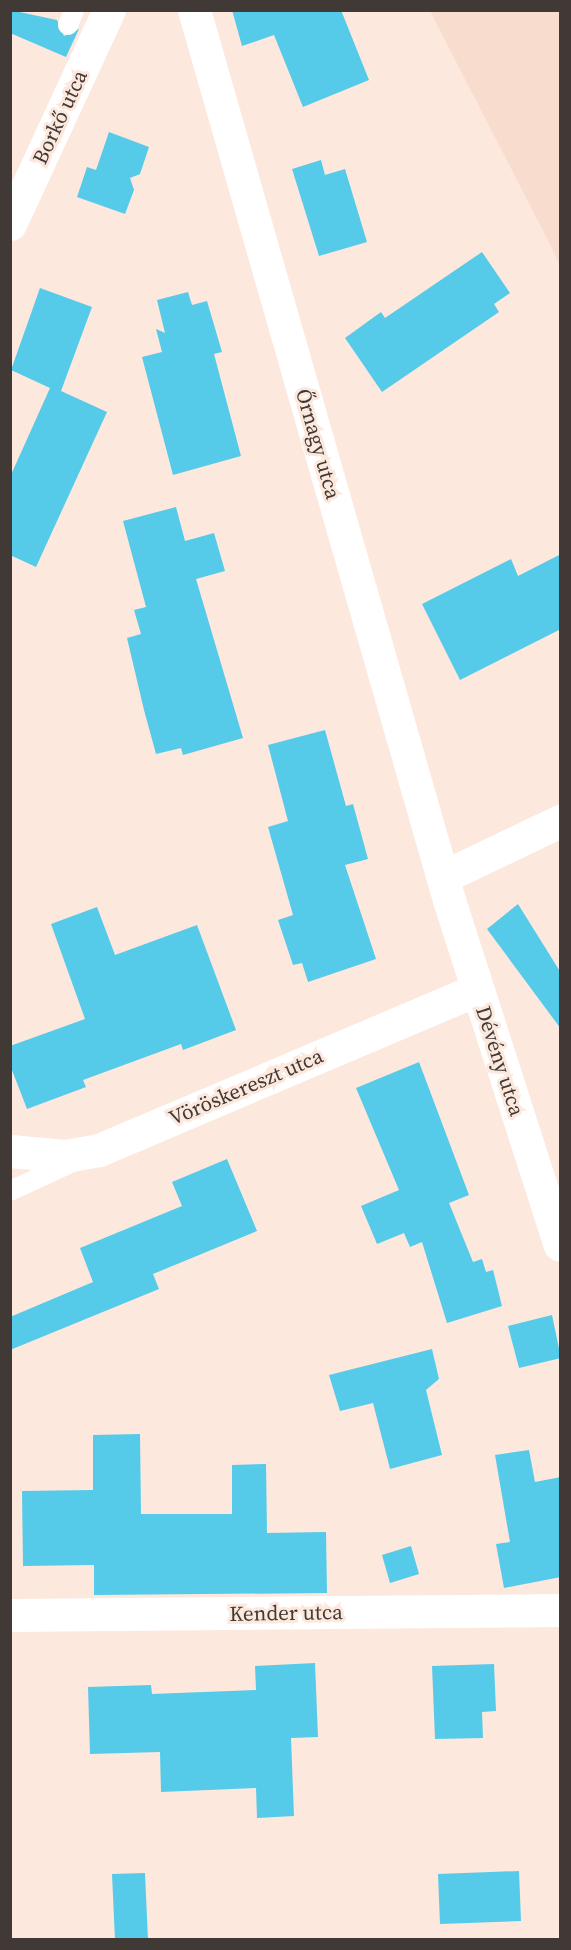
<!DOCTYPE html>
<meta charset="utf-8">
<style>
body{margin:0}
#map{position:relative;width:571px;height:1950px;overflow:hidden;background:#fce8dd;font-family:"Source Serif 4",serif}
div>[style]{position:absolute}
.built>*{inset:0;background:#f8dccd}
.building>*{inset:0;background:#56cae9}
.lane>*{height:20px;margin:-10px;padding:0 10px;transform-origin:10px;border-radius:10px;background:#fff}
.street>*{height:33px;margin:-16.5px;padding:0 16.5px;transform-origin:16.5px;border-radius:16.5px;background:#fff}
span{translate:-50% -50%;white-space:nowrap;text-align:center;line-height:1.15;-webkit-text-stroke:6px #fce8dd;paint-order:stroke}
.street-label{font-size:21px;color:#413935}
.frame{position:absolute;inset:0;border:12px solid #413935;pointer-events:none}
</style>
<div id="map">
<div class="built">
<div style="clip-path:polygon(430px 11px,560px 11px,560px 266px,552px 248px)"></div>
</div>
<div class="building">
<div style="clip-path:polygon(10px 10px,57px 20px,64px 36px,79px 29px,66px 57px,10px 33px)"></div>
<div style="clip-path:polygon(232px 10px,341px 10px,369px 80px,303px 107px,274px 35px,242px 46px)"></div>
<div style="clip-path:polygon(109px 132px,149px 147px,140px 174px,130px 178px,134px 190px,125px 214px,77px 197px,87px 167px,96px 170px)"></div>
<div style="clip-path:polygon(321px 160px,325px 175px,345px 169px,367px 242px,319px 256px,292px 169px)"></div>
<div style="clip-path:polygon(482px 252px,510px 293px,494px 304px,499px 312px,382px 392px,345px 338px,381px 312px,385px 318px)"></div>
<div style="clip-path:polygon(40px 288px,92px 307px,61px 391px,107px 412px,36px 567px,10px 555px,10px 477px,50px 388px,11px 370px)"></div>
<div style="clip-path:polygon(188px 292px,192px 305px,207px 301px,222px 352px,214px 354px,241px 456px,173px 475px,142px 357px,162px 352px,156px 329px,165px 333px,157px 300px)"></div>
<div style="clip-path:polygon(176px 507px,185px 541px,214px 533px,225px 571px,196px 579px,243px 738px,183px 755px,181px 748px,156px 754px,144px 710px,127px 638px,141px 634px,134px 610px,146px 607px,123px 521px)"></div>
<div style="clip-path:polygon(561px 554px,561px 629px,460px 680px,422px 604px,511px 559px,518px 576px)"></div>
<div style="clip-path:polygon(325px 730px,346px 806px,353px 804px,368px 859px,345px 865px,376px 959px,308px 982px,302px 963px,293px 965px,278px 920px,293px 915px,268px 827px,288px 821px,268px 745px)"></div>
<div style="clip-path:polygon(518px 904px,561px 973px,561px 1029px,487px 929px)"></div>
<div style="clip-path:polygon(97px 907px,115px 955px,197px 925px,236px 1030px,183px 1050px,181px 1044px,83px 1080px,86px 1087px,27px 1109px,10px 1065px,10px 1046px,85px 1019px,51px 924px)"></div>
<div style="clip-path:polygon(419px 1062px,469px 1195px,449px 1203px,473px 1262px,482px 1259px,486px 1272px,493px 1270px,502px 1306px,447px 1323px,422px 1242px,410px 1247px,404px 1233px,377px 1244px,361px 1206px,399px 1190px,356px 1088px)"></div>
<div style="clip-path:polygon(227px 1159px,257px 1231px,153px 1274px,159px 1289px,10px 1350px,10px 1317px,93px 1282px,80px 1248px,182px 1206px,172px 1182px)"></div>
<div style="clip-path:polygon(552px 1315px,561px 1358px,519px 1368px,508px 1326px)"></div>
<div style="clip-path:polygon(432px 1349px,439px 1379px,426px 1390px,442px 1455px,390px 1469px,373px 1403px,340px 1411px,329px 1375px)"></div>
<div style="clip-path:polygon(140px 1434px,141px 1514px,232px 1514px,232px 1465px,266px 1464px,267px 1533px,326px 1532px,327px 1593px,94px 1595px,94px 1565px,23px 1566px,22px 1491px,93px 1490px,93px 1435px)"></div>
<div style="clip-path:polygon(529px 1450px,535px 1482px,561px 1477px,561px 1577px,504px 1588px,496px 1544px,510px 1542px,495px 1455px)"></div>
<div style="clip-path:polygon(411px 1546px,419px 1574px,390px 1583px,382px 1555px)"></div>
<div style="clip-path:polygon(315px 1663px,318px 1737px,291px 1738px,294px 1816px,257px 1818px,256px 1788px,161px 1792px,160px 1752px,90px 1754px,88px 1687px,151px 1685px,152px 1694px,256px 1690px,255px 1666px)"></div>
<div style="clip-path:polygon(494px 1664px,496px 1711px,482px 1712px,483px 1738px,435px 1739px,432px 1666px)"></div>
<div style="clip-path:polygon(519px 1871px,521px 1921px,440px 1924px,438px 1874px)"></div>
<div style="clip-path:polygon(145px 1873px,148px 1940px,115px 1940px,112px 1874px)"></div>
</div>
<div class="lane">
<div style="left:68px;top:25px;width:16px;rotate:-68deg"></div>
<div style="left:10px;top:1191px;width:74px;rotate:-24.8deg"></div>
</div>
<div class="street">
<div style="left:194px;top:10px;width:926px;rotate:74.01deg"></div>
<div style="left:449px;top:900px;width:362px;rotate:72.2deg"></div>
<div style="left:10px;top:224px;width:236px;rotate:-65.2deg"></div>
<div style="left:443px;top:877px;width:130px;rotate:-25.6deg"></div>
<div style="left:10px;top:1151px;width:55px;rotate:5.2deg"></div>
<div style="left:65px;top:1156px;width:35px;rotate:-10deg"></div>
<div style="left:99px;top:1150px;width:410px;rotate:-23deg"></div>
<div style="left:10px;top:1615px;width:550px;rotate:-0.52deg"></div>
</div>
<div class="street-label">
<span style="left:60px;top:117px;rotate:-65deg">Borkő utca</span>
<span style="left:318px;top:444px;rotate:74deg">Őrnagy utca</span>
<span style="left:500px;top:1061px;rotate:72deg">Dévény utca</span>
<span style="left:246px;top:1087px;rotate:-23deg">Vöröskereszt utca</span>
<span style="left:286px;top:1613px;rotate:-1deg">Kender utca</span>
</div>
<div class="frame"></div>
</div>
